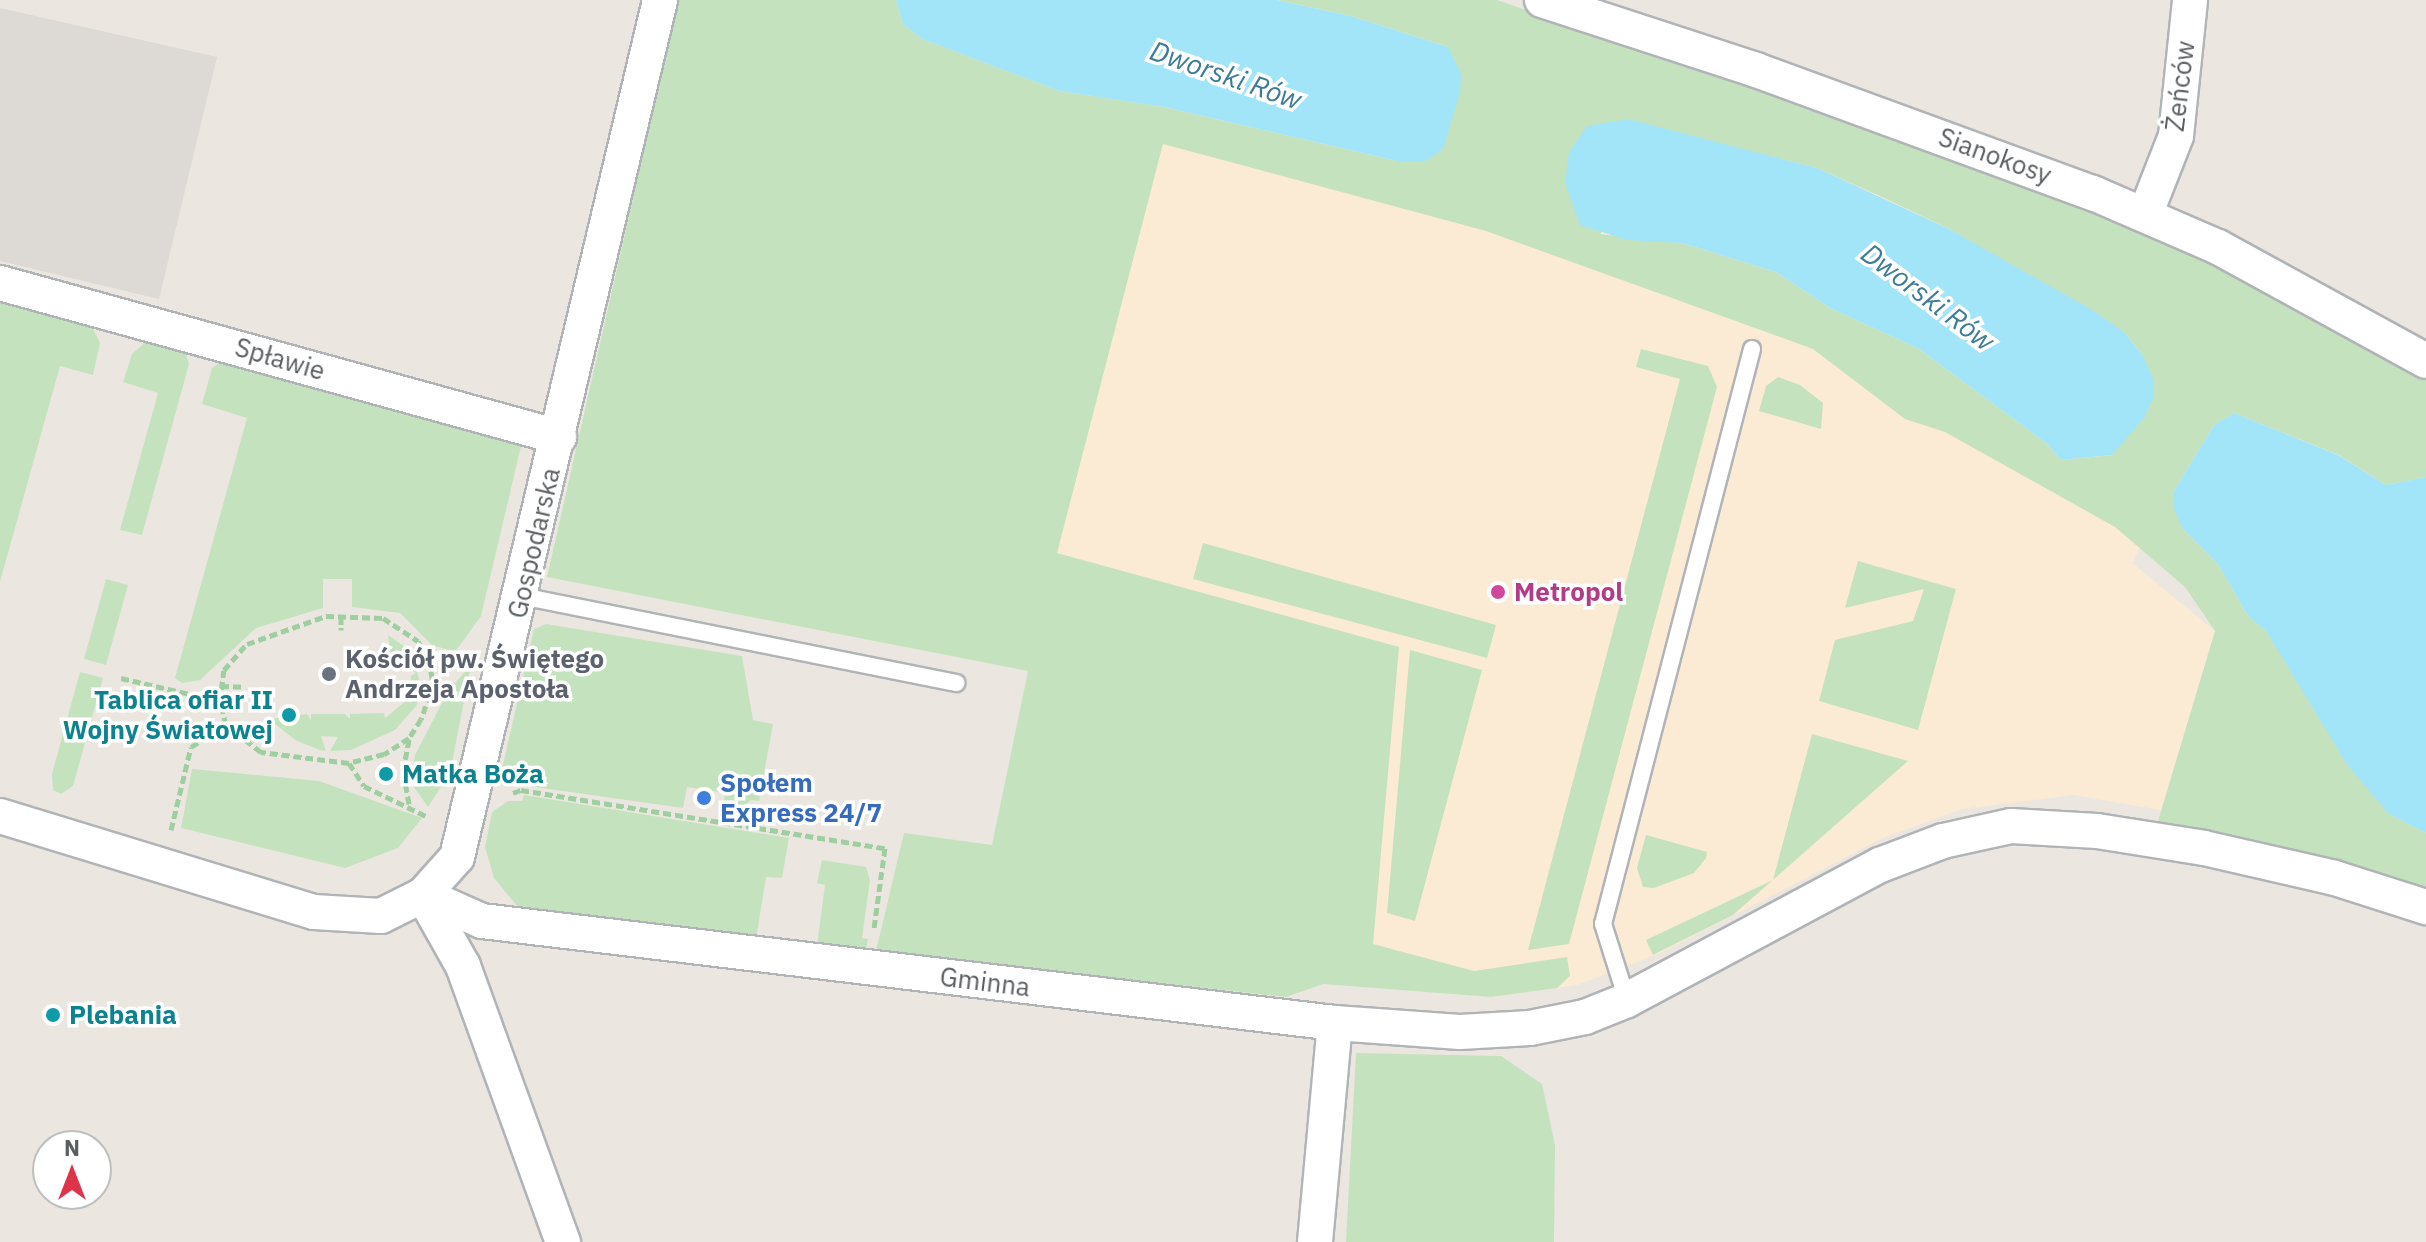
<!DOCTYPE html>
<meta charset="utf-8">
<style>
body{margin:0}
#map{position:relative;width:2426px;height:1242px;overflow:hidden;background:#ebe7e0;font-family:"IBM Plex Sans",sans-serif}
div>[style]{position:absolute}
.commercial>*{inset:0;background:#fbebd5}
.industrial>*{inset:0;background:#ddd9d5}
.green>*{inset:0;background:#c5e2be}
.water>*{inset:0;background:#a2e5f9}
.path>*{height:5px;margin-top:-2.5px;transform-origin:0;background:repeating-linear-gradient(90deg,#9fcea1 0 8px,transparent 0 12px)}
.roads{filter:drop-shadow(2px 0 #b1b4b7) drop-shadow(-2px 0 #b1b4b7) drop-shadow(0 2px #b1b4b7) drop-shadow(0 -2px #b1b4b7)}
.lane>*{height:16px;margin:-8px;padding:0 8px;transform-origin:8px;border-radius:8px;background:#fff}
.street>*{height:34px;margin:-17px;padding:0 17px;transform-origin:17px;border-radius:17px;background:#fff}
.dots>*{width:22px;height:22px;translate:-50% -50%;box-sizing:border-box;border:4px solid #fff;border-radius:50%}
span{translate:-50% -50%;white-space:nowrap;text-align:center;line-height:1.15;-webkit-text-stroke:7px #fff;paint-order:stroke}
.street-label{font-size:26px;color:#595e60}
.hotel-label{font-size:26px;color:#b23c85;font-weight:700}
.left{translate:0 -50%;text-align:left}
.worship-label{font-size:26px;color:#5b616d;font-weight:700}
.culture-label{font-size:26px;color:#0d838f;font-weight:700}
.right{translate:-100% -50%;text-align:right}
.shop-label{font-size:26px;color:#366cbe;font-weight:700}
.water-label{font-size:28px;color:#3c7c98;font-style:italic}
.north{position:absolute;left:32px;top:1130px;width:80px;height:80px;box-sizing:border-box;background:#fff;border:2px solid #bdbfbf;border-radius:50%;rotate:0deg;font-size:22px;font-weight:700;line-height:32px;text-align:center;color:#595e60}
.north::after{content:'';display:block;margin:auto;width:28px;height:36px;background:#de3449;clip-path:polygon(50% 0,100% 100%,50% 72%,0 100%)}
</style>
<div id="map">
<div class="commercial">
<div style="clip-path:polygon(1181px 0,1345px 0,2249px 331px,2132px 563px,2215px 631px,2161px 810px,2073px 795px,1962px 809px,1885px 837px,1660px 953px,1577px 985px,1491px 997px,1372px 955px,1399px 647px,1056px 553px)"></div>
</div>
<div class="industrial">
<div style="clip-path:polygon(0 8px,217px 57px,159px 299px,0 261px)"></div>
</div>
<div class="green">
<div style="clip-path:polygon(evenodd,678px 0,896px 0,903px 24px,922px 39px,1060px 91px,1164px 107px,1397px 161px,1448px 47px,1351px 16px,1277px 0,1497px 0,1940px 152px,2206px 257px,2426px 379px,2426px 477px,2386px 485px,2339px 455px,2234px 413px,2214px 425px,2174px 491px,2182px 528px,2218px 564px,2248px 616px,2266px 631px,2388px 813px,2426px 833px,2426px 897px,2156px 828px,2215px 631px,2185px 587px,2115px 527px,1945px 432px,1905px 419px,1813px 349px,1486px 231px,1163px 144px,1057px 553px,1399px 647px,1373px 944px,1474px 971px,1567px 957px,1570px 976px,1557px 988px,1491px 997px,1323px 984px,1286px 997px,876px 951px,904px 833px,992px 845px,1028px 671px,547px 577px,678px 0,1688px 136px,1817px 168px,1880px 196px,1949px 229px,2125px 333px,2143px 356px,2112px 455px,2061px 460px,2046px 443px,1919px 349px,1830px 308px,1776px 272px,1682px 243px,1600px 234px,1688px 136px)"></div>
<div style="clip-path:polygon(0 295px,90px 323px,100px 343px,93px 375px,60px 366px,0 582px)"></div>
<div style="clip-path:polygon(149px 339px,185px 351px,189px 364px,142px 535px,120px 530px,158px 393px,123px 382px,132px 354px)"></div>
<div style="clip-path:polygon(1641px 349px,1708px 366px,1717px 387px,1569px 944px,1528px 950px,1680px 379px,1636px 367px)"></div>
<div style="clip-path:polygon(226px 359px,522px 442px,481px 616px,455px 652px,432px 645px,400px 613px,352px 607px,352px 579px,323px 579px,323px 608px,256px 628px,200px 680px,182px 683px,175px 678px,247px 418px,202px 404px,212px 368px)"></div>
<div style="clip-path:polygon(1778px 377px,1800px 385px,1823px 403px,1821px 429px,1759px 411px,1766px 386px)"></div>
<div style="clip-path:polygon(1203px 543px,1496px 625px,1487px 658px,1193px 579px)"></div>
<div style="clip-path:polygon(1858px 561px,1956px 589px,1918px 730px,1819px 701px,1835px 640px,1913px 621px,1924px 589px,1845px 608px)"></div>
<div style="clip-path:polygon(106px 579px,128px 585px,106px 665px,84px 659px)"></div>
<div style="clip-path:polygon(546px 624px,742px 656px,753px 720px,773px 724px,759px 801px,751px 800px,730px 815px,722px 814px,725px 793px,687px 787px,683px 808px,499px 782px,534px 629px)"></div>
<div style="clip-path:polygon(388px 635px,411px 651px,421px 686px,417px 705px,395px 730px,351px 750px,330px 751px,338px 737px,321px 736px,326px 751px,320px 750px,295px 740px,269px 719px,307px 714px,311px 720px,311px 714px,345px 714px,350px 719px,350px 714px,384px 713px,385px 718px,406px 701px,411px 703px,411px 676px,416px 673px,391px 658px)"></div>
<div style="clip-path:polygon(1410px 650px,1482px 670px,1415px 921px,1387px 913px)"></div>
<div style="clip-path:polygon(471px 665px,450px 773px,428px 807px,411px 783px,415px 755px,448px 691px)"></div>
<div style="clip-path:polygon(80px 672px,103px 678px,73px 786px,61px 794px,53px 790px,52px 774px)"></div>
<div style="clip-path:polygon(1812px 734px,1908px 761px,1733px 915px,1653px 955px,1646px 940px,1773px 880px)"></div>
<div style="clip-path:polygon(192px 769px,319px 781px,422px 818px,398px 848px,345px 868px,181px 828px)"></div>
<div style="clip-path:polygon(524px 795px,789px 838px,782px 878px,766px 877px,756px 939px,529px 911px,517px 906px,494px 878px,485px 847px,492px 812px,508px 801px,522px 801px)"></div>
<div style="clip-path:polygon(1646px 835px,1707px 852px,1706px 858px,1694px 873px,1654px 888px,1643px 887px,1637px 868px)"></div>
<div style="clip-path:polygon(822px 860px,866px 867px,870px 880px,862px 938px,868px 939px,866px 950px,817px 945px,825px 885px,817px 883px)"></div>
<div style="clip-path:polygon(1356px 1053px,1501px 1056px,1542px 1084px,1555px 1145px,1554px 1242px,1346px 1242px)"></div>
</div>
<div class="water">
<div style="clip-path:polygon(896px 0,1277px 0,1351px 16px,1448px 47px,1461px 74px,1460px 92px,1443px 149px,1425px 161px,1397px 161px,1164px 107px,1060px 91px,922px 39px,903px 24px)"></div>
<div style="clip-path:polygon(1628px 119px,1817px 168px,1949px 229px,2094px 311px,2125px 333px,2143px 356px,2153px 378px,2153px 398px,2144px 418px,2112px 455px,2061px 460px,2046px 443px,1919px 349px,1830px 308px,1776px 272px,1682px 243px,1627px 240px,1580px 225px,1565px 183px,1569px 152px,1587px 126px)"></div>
<div style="clip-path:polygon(2234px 413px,2338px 455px,2386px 485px,2426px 477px,2426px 833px,2388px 813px,2348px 766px,2266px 631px,2248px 616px,2218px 564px,2182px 528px,2173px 506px,2174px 491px,2214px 425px)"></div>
</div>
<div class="path">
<div style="left:326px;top:616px;width:57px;rotate:2deg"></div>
<div style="left:383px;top:618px;width:42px;rotate:33.3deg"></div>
<div style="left:418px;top:641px;width:21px;rotate:59deg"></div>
<div style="left:429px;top:659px;width:24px;rotate:81deg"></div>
<div style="left:433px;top:683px;width:38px;rotate:108deg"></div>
<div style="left:421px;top:719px;width:22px;rotate:122deg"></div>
<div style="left:409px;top:738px;width:30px;rotate:147deg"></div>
<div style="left:384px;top:754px;width:36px;rotate:166deg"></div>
<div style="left:349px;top:763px;width:89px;rotate:-172.9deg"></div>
<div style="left:261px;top:752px;width:44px;rotate:-142.4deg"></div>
<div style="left:226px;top:725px;width:25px;rotate:-104deg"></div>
<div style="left:220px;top:701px;width:31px;rotate:-83deg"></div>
<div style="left:224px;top:670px;width:35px;rotate:-49deg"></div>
<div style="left:247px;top:644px;width:84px;rotate:-19.5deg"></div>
<div style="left:341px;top:616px;width:14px;rotate:90deg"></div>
<div style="left:121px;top:678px;width:102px;rotate:13.1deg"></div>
<div style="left:221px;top:686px;width:23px;rotate:2deg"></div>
<div style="left:349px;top:763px;width:27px;rotate:57deg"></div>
<div style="left:364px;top:786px;width:71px;rotate:25.8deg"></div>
<div style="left:513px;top:793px;width:9px;rotate:-21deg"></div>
<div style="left:521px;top:790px;width:369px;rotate:9.1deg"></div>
<div style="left:885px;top:848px;width:81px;rotate:97.8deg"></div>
<div style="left:409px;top:804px;width:34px;rotate:-100deg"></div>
<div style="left:403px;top:771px;width:33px;rotate:-79deg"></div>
<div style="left:171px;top:830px;width:85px;rotate:-76.5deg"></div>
<div style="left:191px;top:747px;width:41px;rotate:-32.2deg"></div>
</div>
<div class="roads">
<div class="lane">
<div style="left:521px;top:596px;width:444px;rotate:11.3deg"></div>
<div style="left:1627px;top:1000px;width:80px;rotate:-107.5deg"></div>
<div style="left:1603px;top:924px;width:594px;rotate:-75.47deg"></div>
</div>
<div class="street">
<div style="left:1542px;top:0;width:225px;rotate:18.1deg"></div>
<div style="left:1756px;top:70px;width:359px;rotate:20.1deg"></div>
<div style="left:2093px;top:193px;width:136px;rotate:23.4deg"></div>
<div style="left:2218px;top:247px;width:237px;rotate:28.7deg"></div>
<div style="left:2145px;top:215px;width:85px;rotate:-68.6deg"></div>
<div style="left:2176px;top:136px;width:137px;rotate:-84.1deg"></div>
<div style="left:0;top:283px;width:580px;rotate:15.4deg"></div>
<div style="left:0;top:816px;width:328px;rotate:17deg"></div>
<div style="left:314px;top:912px;width:67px;rotate:3.4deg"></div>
<div style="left:381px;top:916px;width:47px;rotate:-26.6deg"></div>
<div style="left:423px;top:895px;width:51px;rotate:-48.2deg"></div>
<div style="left:457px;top:857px;width:881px;rotate:-76.67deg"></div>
<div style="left:423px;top:895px;width:64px;rotate:23.8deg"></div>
<div style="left:482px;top:921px;width:859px;rotate:6.82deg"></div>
<div style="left:1335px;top:1023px;width:125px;rotate:4.1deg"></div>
<div style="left:1460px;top:1032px;width:70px;rotate:-3.3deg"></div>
<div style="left:1530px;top:1028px;width:56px;rotate:-11.3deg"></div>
<div style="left:1585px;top:1017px;width:45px;rotate:-22deg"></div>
<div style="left:1627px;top:1000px;width:287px;rotate:-28.1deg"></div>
<div style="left:1880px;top:865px;width:67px;rotate:-20.9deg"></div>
<div style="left:1943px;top:841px;width:70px;rotate:-12.4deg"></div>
<div style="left:2011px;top:826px;width:86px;rotate:3.3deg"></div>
<div style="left:2097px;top:831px;width:108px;rotate:9deg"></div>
<div style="left:2204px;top:848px;width:134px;rotate:12.9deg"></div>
<div style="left:2335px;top:878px;width:96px;rotate:17.7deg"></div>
<div style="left:423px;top:895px;width:81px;rotate:60.6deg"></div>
<div style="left:463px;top:966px;width:294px;rotate:70.1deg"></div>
<div style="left:1315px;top:1242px;width:220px;rotate:-84.8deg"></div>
</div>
</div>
<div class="dots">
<div style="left:1498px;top:592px;background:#d1479c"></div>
<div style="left:329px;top:674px;background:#6b7280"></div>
<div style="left:289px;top:715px;background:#0f9aa8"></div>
<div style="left:386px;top:774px;background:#0f9aa8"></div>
<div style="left:704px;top:798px;background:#3f7fe0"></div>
<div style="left:53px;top:1015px;background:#0f9aa8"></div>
</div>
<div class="street-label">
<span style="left:2180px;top:86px;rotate:-83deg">Żeńców</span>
<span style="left:1995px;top:156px;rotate:20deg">Sianokosy</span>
<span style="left:280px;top:359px;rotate:16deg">Spławie</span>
<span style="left:534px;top:543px;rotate:-77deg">Gospodarska</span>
<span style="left:985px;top:982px;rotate:7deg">Gminna</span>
</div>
<div class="hotel-label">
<span class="left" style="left:1514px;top:592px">Metropol</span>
</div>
<div class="worship-label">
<span class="left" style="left:345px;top:674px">Kościół pw. Świętego<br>Andrzeja Apostoła</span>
</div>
<div class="culture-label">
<span class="right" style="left:273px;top:715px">Tablica ofiar II<br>Wojny Światowej</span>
<span class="left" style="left:402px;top:774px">Matka Boża</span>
<span class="left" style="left:69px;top:1015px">Plebania</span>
</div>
<div class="shop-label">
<span class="left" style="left:720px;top:798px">Społem<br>Express 24/7</span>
</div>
<div class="water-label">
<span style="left:1226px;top:75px;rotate:19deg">Dworski Rów</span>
<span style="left:1928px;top:297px;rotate:37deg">Dworski Rów</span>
</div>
<div class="north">N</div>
</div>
